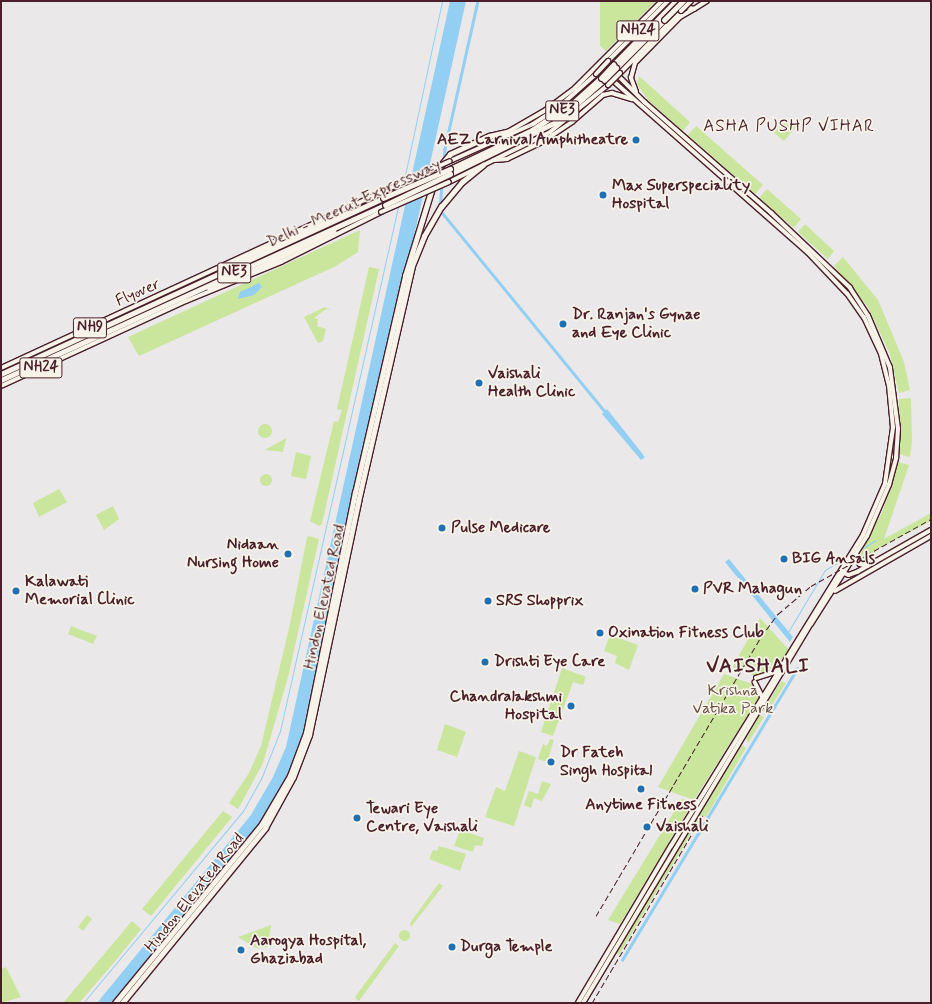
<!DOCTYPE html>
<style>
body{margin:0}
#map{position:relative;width:932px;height:1004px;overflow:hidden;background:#eae8e9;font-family:Mynerve,sans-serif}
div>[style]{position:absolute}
.green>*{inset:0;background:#cae59c}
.round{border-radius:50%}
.water>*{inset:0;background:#92cff3}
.stream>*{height:1px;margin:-0.5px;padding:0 0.5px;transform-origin:0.5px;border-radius:0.5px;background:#92cff3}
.canal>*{height:2.5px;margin:-1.25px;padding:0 1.25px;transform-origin:1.25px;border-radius:1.25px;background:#92cff3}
.roads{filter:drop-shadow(1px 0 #4a1f2b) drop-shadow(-1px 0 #4a1f2b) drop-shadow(0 1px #4a1f2b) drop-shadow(0 -1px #4a1f2b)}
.secondary>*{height:3.5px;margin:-1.75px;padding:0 1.75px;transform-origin:1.75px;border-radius:1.75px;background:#f7f3e8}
.trunk>*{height:4px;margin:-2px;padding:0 2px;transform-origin:2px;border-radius:2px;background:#f7f3e8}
.motorway>*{height:4.5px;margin:-2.25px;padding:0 2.25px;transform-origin:2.25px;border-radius:2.25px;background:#f7f3e8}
.rail>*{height:1px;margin-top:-0.5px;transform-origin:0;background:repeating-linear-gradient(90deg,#4a1f2b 0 6px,transparent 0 9px)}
.bridges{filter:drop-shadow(1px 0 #4a1f2b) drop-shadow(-1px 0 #4a1f2b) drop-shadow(0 1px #4a1f2b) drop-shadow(0 -1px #4a1f2b)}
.trunk-bridge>*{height:4px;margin:-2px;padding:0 2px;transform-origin:2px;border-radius:2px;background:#f7f3e8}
.motorway-bridge>*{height:4.5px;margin:-2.25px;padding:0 2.25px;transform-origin:2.25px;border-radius:2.25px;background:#f7f3e8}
.dots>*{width:11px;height:11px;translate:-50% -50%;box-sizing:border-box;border:2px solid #f7f3e8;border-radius:50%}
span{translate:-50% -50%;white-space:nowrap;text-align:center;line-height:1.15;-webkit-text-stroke:3.5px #f7f3e8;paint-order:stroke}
.shield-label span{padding:1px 3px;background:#f7f3e8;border:1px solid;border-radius:3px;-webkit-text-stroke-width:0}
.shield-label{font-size:15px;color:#4a1f2b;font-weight:700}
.poi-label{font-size:16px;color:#4a1f2b;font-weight:700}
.right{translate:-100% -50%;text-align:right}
.left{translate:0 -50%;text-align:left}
.street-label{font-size:16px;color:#4a1f2b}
.park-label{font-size:16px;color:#6a5047}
.neighbourhood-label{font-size:17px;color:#4a1f2b;letter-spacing:1px}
.district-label{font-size:20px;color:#4a1f2b;font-weight:700;letter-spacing:1px}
.frame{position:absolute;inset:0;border:2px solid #4a1f2b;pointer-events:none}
</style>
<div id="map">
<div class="green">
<div style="clip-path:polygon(600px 1px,656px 1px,606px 51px,600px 46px)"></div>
<div style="clip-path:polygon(639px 76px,690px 122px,683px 131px,648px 100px,637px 84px)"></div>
<div style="clip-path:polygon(786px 118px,796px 127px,784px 141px,774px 133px)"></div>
<div style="clip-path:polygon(696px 126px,763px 185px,755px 194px,688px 135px)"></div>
<div style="clip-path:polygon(767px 189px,801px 219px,794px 228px,759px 198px)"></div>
<div style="clip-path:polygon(805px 224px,834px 251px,828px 259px,798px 232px)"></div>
<div style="clip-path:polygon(360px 230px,358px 252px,336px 266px,139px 356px,128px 337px)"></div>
<div style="clip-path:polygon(843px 257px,878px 300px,904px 362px,910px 390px,899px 393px,890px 354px,868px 307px,834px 266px)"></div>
<div style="clip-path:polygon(369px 267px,379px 269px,322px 524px,319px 526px,310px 521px,334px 421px,338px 422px,342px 410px,337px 409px)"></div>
<div style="clip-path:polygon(325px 307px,331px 310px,326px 309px,314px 318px,318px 319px,317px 326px,326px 329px,323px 341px,318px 343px,304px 317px)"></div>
<div style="clip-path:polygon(911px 398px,912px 442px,910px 457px,898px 454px,899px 399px)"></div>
<div class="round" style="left:258px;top:424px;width:14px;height:14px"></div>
<div style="clip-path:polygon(286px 438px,283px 452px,265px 450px)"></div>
<div style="clip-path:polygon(296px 452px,311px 456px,306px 479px,291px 476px)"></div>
<div style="clip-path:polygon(897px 462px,909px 465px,884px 539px,931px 513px,931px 521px,876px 550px,875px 557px,865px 563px,860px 559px,860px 555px,883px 510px)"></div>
<div class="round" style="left:260px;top:474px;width:12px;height:12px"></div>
<div style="clip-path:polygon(59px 489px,67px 502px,39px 517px,33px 503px)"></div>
<div style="clip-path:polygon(113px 506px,119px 519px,104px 530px,96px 515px)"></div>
<div style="clip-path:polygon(309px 536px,319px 539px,288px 677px,263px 763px,238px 809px,229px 803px,249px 773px,261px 746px,290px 624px,307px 537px)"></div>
<div style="clip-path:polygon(760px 618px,789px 650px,769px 675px,755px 676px,734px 668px,733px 666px)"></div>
<div style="clip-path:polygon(71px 626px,97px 636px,93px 644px,68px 634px)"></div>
<div style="clip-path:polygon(610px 635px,638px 645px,629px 670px,615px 663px,617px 656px,604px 651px)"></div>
<div style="clip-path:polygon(562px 668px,586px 677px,583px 685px,573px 682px,553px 736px,541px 732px)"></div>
<div style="clip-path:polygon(724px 674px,752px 684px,758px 691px,759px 697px,694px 800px,658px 787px)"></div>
<div style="clip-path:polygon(781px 681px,786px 683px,767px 713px,763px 711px)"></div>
<div style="clip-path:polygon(760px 715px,764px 717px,748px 743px,746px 739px)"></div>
<div style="clip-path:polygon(445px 724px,466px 732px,457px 757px,437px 750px)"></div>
<div style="clip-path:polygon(550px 739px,554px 740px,547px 762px,538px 759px,543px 744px,547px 746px)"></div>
<div style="clip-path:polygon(742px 745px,746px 748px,706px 817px,702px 815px,619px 955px,616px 953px)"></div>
<div style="clip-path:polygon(519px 751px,536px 757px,514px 826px,485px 817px,496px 787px,505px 791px)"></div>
<div style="clip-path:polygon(542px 781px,551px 784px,542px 801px,534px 798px,531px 808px,524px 805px,529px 791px,538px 794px)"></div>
<div style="clip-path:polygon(682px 799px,693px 802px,620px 924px,608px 920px)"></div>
<div style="clip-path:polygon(223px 811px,232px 817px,151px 916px,142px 909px)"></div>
<div style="clip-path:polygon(460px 830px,484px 838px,482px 846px,475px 845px,473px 852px,454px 846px)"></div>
<div style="clip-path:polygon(439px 846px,466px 854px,460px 871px,429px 859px,433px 850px,437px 851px)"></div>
<div style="clip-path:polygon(439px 883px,443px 886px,411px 927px,410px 923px)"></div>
<div style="clip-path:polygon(87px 915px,92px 919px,83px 931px,78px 927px)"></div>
<div style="clip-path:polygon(132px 921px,141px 929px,117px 959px,79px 1003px,63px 1003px)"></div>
<div style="clip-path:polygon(271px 925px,268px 947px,256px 948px,238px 937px)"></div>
<div class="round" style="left:398.5px;top:929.5px;width:11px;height:11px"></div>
<div style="clip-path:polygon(395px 943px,399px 946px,359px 1001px,357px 1000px,355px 997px)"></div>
<div style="clip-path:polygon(6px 967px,21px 997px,1px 1003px,1px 969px)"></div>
</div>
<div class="water">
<div style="clip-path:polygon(450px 1px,466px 1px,342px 562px,311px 720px,292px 773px,268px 819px,117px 1003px,97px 1003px,251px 815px,273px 777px,286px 747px)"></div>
<div style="clip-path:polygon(259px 283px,262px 287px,254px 295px,238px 299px,240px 292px)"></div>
<div style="clip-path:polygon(607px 409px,645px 457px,641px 460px,602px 414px)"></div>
<div style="clip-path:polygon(729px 559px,793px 637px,790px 642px,725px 562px)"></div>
</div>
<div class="stream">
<div style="left:404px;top:180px;width:183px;rotate:-78deg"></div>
<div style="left:861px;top:549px;width:17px;rotate:-31deg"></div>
<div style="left:788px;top:632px;width:72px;rotate:-59.2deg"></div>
<div style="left:825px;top:570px;width:21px;rotate:-31deg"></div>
<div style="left:83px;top:1003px;width:250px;rotate:-50.2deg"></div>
<div style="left:243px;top:811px;width:37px;rotate:-61deg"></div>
<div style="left:261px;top:779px;width:52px;rotate:-68.4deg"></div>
<div style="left:280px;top:731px;width:537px;rotate:-77.31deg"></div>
</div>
<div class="canal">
<div style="left:478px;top:1px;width:152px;rotate:102.6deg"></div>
<div style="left:445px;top:149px;width:61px;rotate:94.7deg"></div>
<div style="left:440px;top:210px;width:262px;rotate:50.7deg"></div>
<div style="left:622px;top:960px;width:340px;rotate:-59deg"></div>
</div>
<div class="roads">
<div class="secondary">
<div style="left:679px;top:1px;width:9px;rotate:41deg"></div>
<div style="left:686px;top:7px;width:8px;rotate:14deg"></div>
<div style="left:694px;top:9px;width:15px;rotate:-32deg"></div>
<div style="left:636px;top:92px;width:15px;rotate:-110deg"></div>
<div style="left:631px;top:78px;width:16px;rotate:-75deg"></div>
<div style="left:635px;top:63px;width:64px;rotate:-45.6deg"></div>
<div style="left:680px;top:17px;width:16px;rotate:-30deg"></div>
<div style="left:494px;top:140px;width:60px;rotate:-30deg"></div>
<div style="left:546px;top:110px;width:36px;rotate:-37deg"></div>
<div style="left:575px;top:88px;width:123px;rotate:-45deg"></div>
<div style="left:494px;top:160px;width:13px;rotate:-4deg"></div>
<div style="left:507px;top:159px;width:41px;rotate:-25.9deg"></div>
<div style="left:544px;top:141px;width:34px;rotate:-34deg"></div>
<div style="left:572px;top:122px;width:41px;rotate:-41.1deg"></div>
<div style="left:603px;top:95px;width:9px;rotate:-13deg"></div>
<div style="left:612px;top:93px;width:21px;rotate:17deg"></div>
<div style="left:857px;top:555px;width:9px;rotate:72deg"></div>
<div style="left:860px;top:564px;width:8px;rotate:14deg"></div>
<div style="left:844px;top:573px;width:5px;rotate:22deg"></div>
<div style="left:849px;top:575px;width:9px;rotate:-21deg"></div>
<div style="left:857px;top:572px;width:85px;rotate:-29.6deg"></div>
<div style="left:835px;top:591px;width:111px;rotate:-29.8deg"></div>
<div style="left:756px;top:678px;width:21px;rotate:-17deg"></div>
<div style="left:755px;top:682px;width:16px;rotate:63deg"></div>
<div style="left:578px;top:1003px;width:182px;rotate:-59.4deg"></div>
<div style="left:671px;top:846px;width:365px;rotate:-58.3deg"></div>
<div style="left:863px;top:535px;width:56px;rotate:-66.7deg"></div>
<div style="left:885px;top:484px;width:57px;rotate:-81.9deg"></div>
<div style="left:893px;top:428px;width:42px;rotate:-95.4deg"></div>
<div style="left:889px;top:386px;width:33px;rotate:-104deg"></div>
<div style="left:881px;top:354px;width:40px;rotate:-115deg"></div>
<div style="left:864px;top:318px;width:29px;rotate:-125deg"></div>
<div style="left:847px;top:294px;width:57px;rotate:-133.6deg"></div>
<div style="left:808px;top:253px;width:281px;rotate:-138.6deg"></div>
<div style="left:583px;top:1003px;width:442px;rotate:-59deg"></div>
<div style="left:811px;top:624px;width:104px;rotate:-57.5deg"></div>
<div style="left:867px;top:536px;width:56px;rotate:-66.7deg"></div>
<div style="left:889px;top:485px;width:28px;rotate:-75deg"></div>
<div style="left:896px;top:458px;width:29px;rotate:-86deg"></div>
<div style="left:898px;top:429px;width:62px;rotate:-97.5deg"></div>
<div style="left:890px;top:368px;width:56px;rotate:-112.9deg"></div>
<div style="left:868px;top:316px;width:33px;rotate:-123deg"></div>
<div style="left:850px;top:288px;width:108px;rotate:-136.5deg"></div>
<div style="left:772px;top:214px;width:169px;rotate:-138.8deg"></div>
<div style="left:645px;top:103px;width:59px;rotate:-135deg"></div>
</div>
<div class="trunk">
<div style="left:608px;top:61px;width:85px;rotate:-45deg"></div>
<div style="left:620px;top:73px;width:87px;rotate:-45.5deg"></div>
<div style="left:450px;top:161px;width:91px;rotate:-24deg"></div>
<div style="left:533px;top:124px;width:31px;rotate:-33deg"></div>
<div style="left:559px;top:107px;width:50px;rotate:-41.7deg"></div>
<div style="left:449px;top:182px;width:113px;rotate:-26.3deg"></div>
<div style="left:550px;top:132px;width:75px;rotate:-39deg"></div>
<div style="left:1px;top:368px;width:422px;rotate:-24.8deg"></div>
<div style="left:1px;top:386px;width:204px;rotate:-24.7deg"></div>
<div style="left:186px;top:301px;width:103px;rotate:-22.3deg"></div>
<div style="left:281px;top:262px;width:112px;rotate:-26.6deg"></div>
</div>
<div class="motorway">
<div style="left:613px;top:65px;width:90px;rotate:-45.5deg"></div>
<div style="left:616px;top:68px;width:68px;rotate:-45deg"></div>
<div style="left:450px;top:169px;width:91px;rotate:-25.4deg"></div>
<div style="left:532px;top:130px;width:49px;rotate:-33.4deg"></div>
<div style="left:573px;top:103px;width:38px;rotate:-42deg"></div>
<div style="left:450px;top:174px;width:118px;rotate:-26.1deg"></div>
<div style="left:556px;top:122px;width:64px;rotate:-41.2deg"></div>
<div style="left:221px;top:270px;width:36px;rotate:-28deg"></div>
<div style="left:253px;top:253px;width:102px;rotate:-23.1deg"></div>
<div style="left:209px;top:288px;width:53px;rotate:-22.2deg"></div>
<div style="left:258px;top:268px;width:84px;rotate:-26.3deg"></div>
<div style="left:1px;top:374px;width:421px;rotate:-24.7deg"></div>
<div style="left:1px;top:380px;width:422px;rotate:-24.5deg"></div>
<div style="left:115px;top:1003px;width:232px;rotate:-50.6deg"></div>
<div style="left:262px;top:824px;width:56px;rotate:-59.7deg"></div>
<div style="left:290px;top:776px;width:46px;rotate:-69.6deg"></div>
<div style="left:306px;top:733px;width:245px;rotate:-78.5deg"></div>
<div style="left:355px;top:493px;width:223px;rotate:-77deg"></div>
<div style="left:405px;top:276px;width:112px;rotate:-72.9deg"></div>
<div style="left:438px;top:169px;width:19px;rotate:-51deg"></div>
<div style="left:450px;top:154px;width:43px;rotate:-24.8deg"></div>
<div style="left:489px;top:136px;width:22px;rotate:-13deg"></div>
<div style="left:122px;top:1003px;width:226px;rotate:-50.7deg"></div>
<div style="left:265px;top:828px;width:58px;rotate:-61.2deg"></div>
<div style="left:293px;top:777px;width:45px;rotate:-69.1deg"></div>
<div style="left:309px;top:735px;width:238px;rotate:-78.1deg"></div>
<div style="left:358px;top:502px;width:242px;rotate:-77.1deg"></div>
<div style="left:412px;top:266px;width:32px;rotate:-68deg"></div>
<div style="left:424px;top:236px;width:34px;rotate:-60deg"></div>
<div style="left:441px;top:207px;width:33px;rotate:-50deg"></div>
<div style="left:462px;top:182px;width:27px;rotate:-39deg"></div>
</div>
</div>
<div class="rail">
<div style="left:596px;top:916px;width:324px;rotate:-59.4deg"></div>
<div style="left:761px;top:637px;width:29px;rotate:-54deg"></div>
<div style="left:778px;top:614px;width:43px;rotate:-40.3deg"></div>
<div style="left:811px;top:586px;width:137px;rotate:-29.2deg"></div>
<div style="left:592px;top:1003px;width:218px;rotate:-59.4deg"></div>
</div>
<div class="bridges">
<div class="trunk-bridge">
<div style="left:681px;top:11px;width:14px;rotate:-45deg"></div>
<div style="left:596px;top:74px;width:18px;rotate:-47deg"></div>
<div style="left:608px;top:85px;width:17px;rotate:-45deg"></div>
<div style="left:384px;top:191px;width:72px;rotate:-24.4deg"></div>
<div style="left:381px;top:212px;width:74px;rotate:-23.8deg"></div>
</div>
<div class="motorway-bridge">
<div style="left:664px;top:20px;width:27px;rotate:-45deg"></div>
<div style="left:601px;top:78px;width:18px;rotate:-47deg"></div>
<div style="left:604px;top:80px;width:17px;rotate:-45deg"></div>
<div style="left:383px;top:198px;width:73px;rotate:-23.4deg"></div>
<div style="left:385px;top:205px;width:72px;rotate:-25.5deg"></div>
</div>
</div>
<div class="dots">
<div style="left:636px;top:140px;background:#1f6fb2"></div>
<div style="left:603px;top:195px;background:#1f6fb2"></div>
<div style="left:563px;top:324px;background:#1f6fb2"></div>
<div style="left:479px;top:383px;background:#1f6fb2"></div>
<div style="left:442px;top:528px;background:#1f6fb2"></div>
<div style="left:288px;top:554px;background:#1f6fb2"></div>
<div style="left:784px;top:559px;background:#1f6fb2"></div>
<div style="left:695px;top:589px;background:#1f6fb2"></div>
<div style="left:16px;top:591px;background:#1f6fb2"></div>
<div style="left:488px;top:601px;background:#1f6fb2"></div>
<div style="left:600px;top:633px;background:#1f6fb2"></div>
<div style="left:485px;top:662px;background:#1f6fb2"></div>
<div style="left:571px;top:706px;background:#1f6fb2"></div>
<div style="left:551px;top:762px;background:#1f6fb2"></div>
<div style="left:641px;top:789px;background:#1f6fb2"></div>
<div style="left:357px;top:818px;background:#1f6fb2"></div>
<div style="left:647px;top:827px;background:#1f6fb2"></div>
<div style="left:452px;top:947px;background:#1f6fb2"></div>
<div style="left:241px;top:950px;background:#1f6fb2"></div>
</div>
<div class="shield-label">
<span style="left:638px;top:31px">NH24</span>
<span style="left:562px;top:111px">NE3</span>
<span style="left:234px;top:273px">NE3</span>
<span style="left:90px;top:328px">NH9</span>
<span style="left:41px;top:368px">NH24</span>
</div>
<div class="poi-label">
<span class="right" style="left:628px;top:140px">AEZ Carnival Amphitheatre</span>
<span class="left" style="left:612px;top:195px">Max Superspeciality<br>Hospital</span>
<span class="left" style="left:572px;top:324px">Dr. Ranjan's Gynae<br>and Eye Clinic</span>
<span class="left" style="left:488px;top:383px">Vaishali<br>Health Clinic</span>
<span class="left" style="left:451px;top:528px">Pulse Medicare</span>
<span class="right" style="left:279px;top:554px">Nidaan<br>Nursing Home</span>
<span class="left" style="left:792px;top:559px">BIG Ansals</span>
<span class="left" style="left:25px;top:591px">Kalawati<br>Memorial Clinic</span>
<span class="left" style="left:703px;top:589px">PVR Mahagun</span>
<span class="left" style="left:496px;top:601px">SRS Shopprix</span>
<span class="left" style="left:608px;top:633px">Oxination Fitness Club</span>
<span class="left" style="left:494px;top:662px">Drishti Eye Care</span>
<span class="right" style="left:562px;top:706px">Chandralakshmi<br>Hospital</span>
<span class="left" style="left:560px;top:762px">Dr Fateh<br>Singh Hospital</span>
<span style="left:641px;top:805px">Anytime Fitness</span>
<span class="left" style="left:366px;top:818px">Tewari Eye<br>Centre, Vaishali</span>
<span class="left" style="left:656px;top:827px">Vaishali</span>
<span class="left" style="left:250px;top:950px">Aarogya Hospital,<br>Ghaziabad</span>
<span class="left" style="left:460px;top:947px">Durga Temple</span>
</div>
<div class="street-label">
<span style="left:354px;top:204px;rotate:-25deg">Delhi - Meerut Expressway</span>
<span style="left:138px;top:293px;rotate:-24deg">Flyover</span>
<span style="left:325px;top:597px;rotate:-78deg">Hindon Elevated Road</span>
<span style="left:195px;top:893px;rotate:-51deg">Hindon Elevated Road</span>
</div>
<div class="park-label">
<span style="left:733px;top:700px">Krishna<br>Vatika Park</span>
</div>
<div class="neighbourhood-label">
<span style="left:789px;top:127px">ASHA PUSHP VIHAR</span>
</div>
<div class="district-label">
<span style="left:758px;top:666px">VAISHALI</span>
</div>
<div class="frame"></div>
</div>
